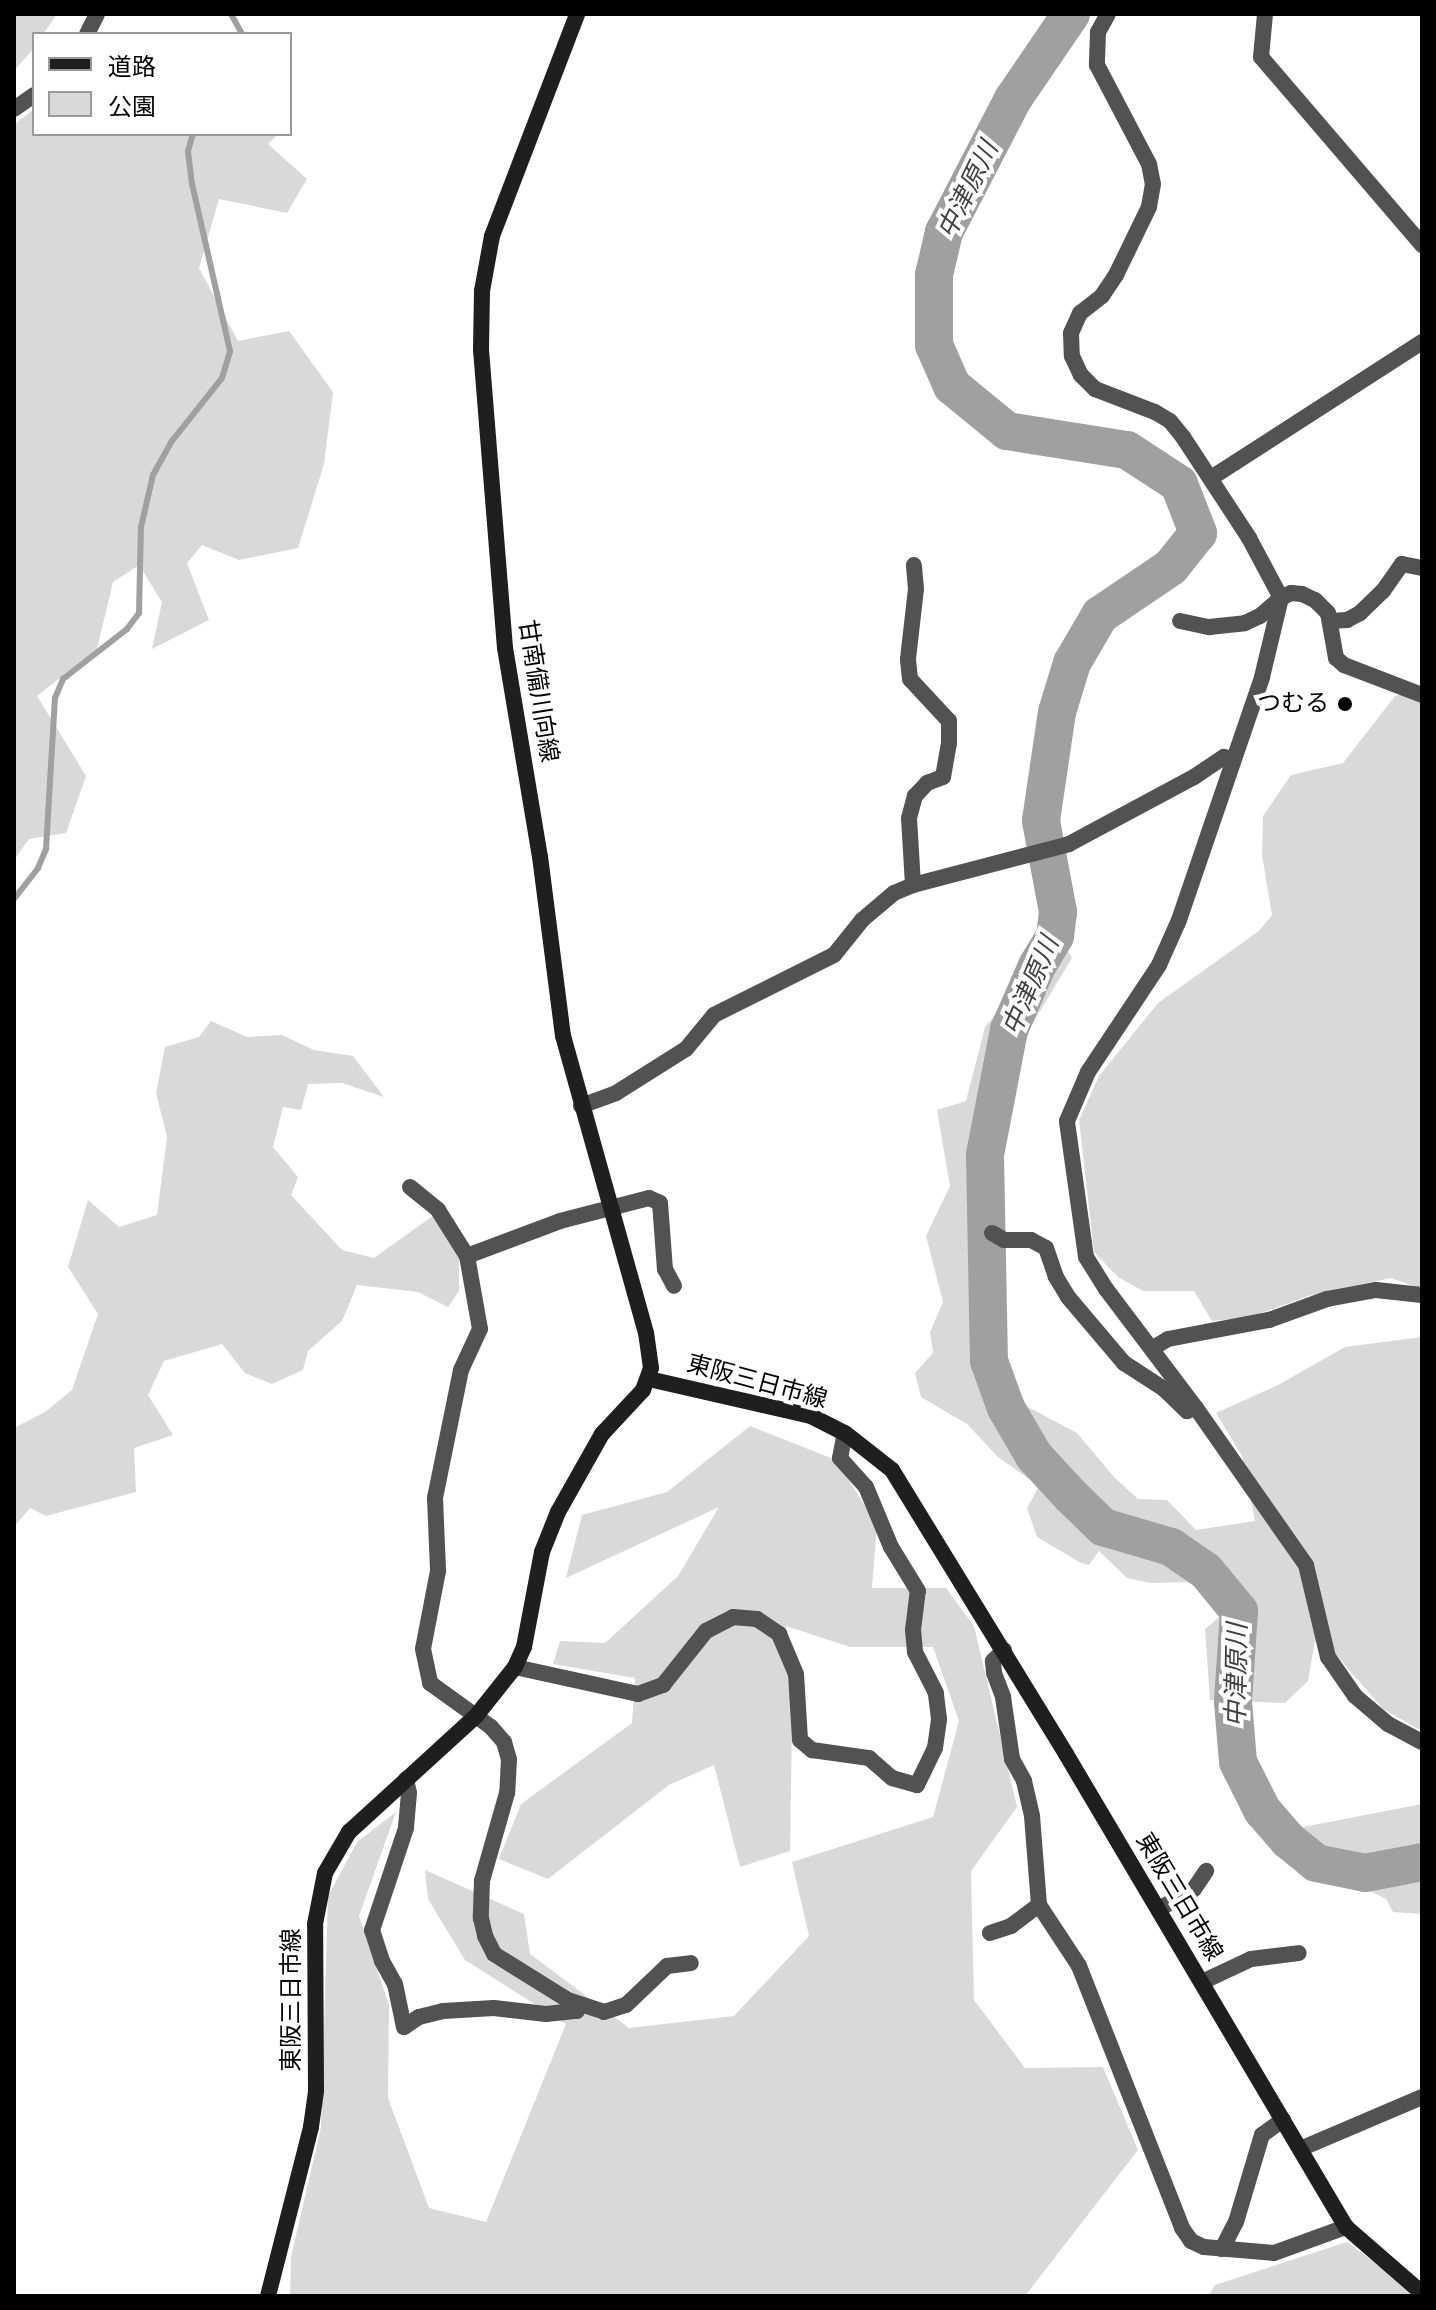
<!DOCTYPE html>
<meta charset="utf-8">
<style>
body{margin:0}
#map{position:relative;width:1436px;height:2310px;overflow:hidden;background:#fff;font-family:"Work Sans","Noto Sans JP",sans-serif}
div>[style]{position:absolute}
.green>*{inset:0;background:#d9d9d9}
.stream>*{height:6px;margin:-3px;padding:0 3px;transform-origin:3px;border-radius:3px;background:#a0a0a0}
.river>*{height:38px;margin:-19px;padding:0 19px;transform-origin:19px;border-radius:19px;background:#a0a0a0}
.pedestrian>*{height:16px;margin:-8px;padding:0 8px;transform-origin:8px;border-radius:8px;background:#525252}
.minor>*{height:16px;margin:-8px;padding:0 8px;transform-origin:8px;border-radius:8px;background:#525252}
.tertiary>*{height:16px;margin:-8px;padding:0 8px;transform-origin:8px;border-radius:8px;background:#525252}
.secondary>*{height:16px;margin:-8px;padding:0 8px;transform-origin:8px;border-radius:8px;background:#1f1f1f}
.dots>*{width:22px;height:22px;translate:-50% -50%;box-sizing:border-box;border:4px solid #fff;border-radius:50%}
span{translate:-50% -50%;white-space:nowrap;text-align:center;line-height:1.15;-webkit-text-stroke:8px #fff;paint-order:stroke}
.street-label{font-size:24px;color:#000}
.poi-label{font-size:24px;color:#000}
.right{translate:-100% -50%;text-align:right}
.water-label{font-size:26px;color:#414141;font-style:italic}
.frame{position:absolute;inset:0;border:16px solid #000;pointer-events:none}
.legend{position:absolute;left:32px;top:32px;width:260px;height:104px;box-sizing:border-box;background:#fff;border:2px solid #999;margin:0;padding:10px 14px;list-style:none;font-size:24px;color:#000}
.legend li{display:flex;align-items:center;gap:16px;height:40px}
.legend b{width:40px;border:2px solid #999}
</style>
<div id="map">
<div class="green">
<div style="clip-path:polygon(14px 14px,57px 14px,43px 34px,34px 34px,34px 48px,14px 71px)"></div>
<div style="clip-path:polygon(34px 109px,34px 134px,278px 134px,268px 144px,307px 179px,287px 213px,219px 199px,199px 268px,238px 341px,289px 331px,333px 392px,324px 464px,298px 548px,239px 560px,202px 545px,187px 563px,209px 620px,152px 649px,162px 602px,139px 565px,113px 582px,97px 649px,37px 696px,86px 776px,66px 833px,29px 839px,14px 860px,14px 125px)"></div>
<div style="clip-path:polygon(1422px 690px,1422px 1289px,1391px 1278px,1308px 1296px,1251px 1317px,1212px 1321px,1194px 1291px,1143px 1291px,1118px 1277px,1094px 1252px,1079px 1120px,1099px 1076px,1158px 1003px,1259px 931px,1272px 915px,1262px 855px,1263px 816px,1291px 775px,1343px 763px,1395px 696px)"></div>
<div style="clip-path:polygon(1064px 944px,1072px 958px,1031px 1026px,1005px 1097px,995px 1180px,997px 1276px,975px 1331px,992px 1388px,1077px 1433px,1114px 1477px,1138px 1499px,1167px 1500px,1196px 1530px,1255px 1521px,1242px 1456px,1216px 1413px,1278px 1385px,1345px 1347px,1422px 1337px,1422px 1731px,1383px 1709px,1338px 1657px,1315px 1641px,1308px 1681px,1285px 1703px,1210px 1700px,1205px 1629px,1223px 1614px,1220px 1602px,1198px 1582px,1151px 1583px,1127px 1578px,1099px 1551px,1089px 1565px,1081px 1563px,1037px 1537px,1027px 1508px,1039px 1486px,998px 1457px,967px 1424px,921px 1397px,915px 1373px,933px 1353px,930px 1332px,943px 1302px,926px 1236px,950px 1186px,937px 1110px,966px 1101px,985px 1027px,1015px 989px,1026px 963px)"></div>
<div style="clip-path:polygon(211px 1021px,247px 1037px,282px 1035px,314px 1050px,353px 1056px,384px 1097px,342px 1083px,308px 1084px,301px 1110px,283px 1107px,273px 1147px,298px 1177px,291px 1195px,342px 1250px,374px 1258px,434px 1215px,459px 1256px,459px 1291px,448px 1307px,418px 1292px,357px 1285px,342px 1321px,308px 1351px,303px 1370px,272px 1384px,245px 1373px,222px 1344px,164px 1361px,148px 1395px,173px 1435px,134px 1448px,136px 1492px,46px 1516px,30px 1508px,14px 1527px,14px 1428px,45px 1412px,72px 1390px,98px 1314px,68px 1267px,88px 1200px,119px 1227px,157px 1215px,167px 1137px,156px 1093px,165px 1047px,199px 1037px)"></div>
<div style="clip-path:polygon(750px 1426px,836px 1460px,877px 1525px,872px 1588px,946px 1588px,974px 1626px,1017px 1807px,971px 1871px,974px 2000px,1025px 2068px,1103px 2067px,1138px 2150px,1025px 2296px,290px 2296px,291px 2257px,321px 2127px,328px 1896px,357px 1842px,396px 1812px,359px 1916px,389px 2005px,388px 2098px,429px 2208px,486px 2222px,566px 2024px,465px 1960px,428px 1899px,425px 1870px,524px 1914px,530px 1954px,629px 2028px,734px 2016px,809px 1936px,792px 1862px,933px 1817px,959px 1721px,933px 1647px,850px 1647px,786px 1626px,792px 1725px,790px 1851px,740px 1867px,714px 1765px,669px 1785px,548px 1879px,499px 1859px,521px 1804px,632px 1723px,635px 1678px,553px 1664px,560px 1641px,605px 1643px,678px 1576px,719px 1507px,566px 1578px,582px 1515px,667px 1492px)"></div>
<div style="clip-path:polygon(1422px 1804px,1422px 1914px,1393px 1912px,1386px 1899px,1370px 1891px,1403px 1876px,1389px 1851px,1353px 1863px,1323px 1857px,1303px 1827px)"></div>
<div style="clip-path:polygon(1347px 2242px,1419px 2296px,1208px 2296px,1215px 2285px)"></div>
</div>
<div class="stream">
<div style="left:231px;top:14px;width:23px;rotate:61deg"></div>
<div style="left:14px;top:899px;width:39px;rotate:-52deg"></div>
<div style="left:38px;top:868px;width:21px;rotate:-67deg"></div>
<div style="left:46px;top:849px;width:151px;rotate:-86.6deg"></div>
<div style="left:55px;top:698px;width:21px;rotate:-67deg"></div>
<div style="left:63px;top:679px;width:81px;rotate:-38deg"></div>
<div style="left:127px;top:629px;width:20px;rotate:-53deg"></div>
<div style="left:139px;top:613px;width:86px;rotate:-88.7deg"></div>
<div style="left:141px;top:527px;width:53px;rotate:-77deg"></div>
<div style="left:153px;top:475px;width:39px;rotate:-61deg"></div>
<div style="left:172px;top:441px;width:80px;rotate:-51.6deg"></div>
<div style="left:222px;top:378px;width:28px;rotate:-73deg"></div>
<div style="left:230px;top:351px;width:171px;rotate:-102.8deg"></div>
<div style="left:192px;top:184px;width:33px;rotate:-97deg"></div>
<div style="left:188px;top:151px;width:18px;rotate:-74deg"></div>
</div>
<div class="river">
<div style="left:1071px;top:14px;width:103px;rotate:124.3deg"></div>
<div style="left:1013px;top:99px;width:150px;rotate:117.4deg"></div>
<div style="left:944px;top:232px;width:44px;rotate:103.1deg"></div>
<div style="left:934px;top:275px;width:70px;rotate:90deg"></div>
<div style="left:934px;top:345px;width:45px;rotate:66.3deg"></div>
<div style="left:952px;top:386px;width:71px;rotate:39.3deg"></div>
<div style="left:1007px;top:431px;width:121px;rotate:9deg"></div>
<div style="left:1127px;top:450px;width:62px;rotate:33.2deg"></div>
<div style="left:1179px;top:484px;width:53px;rotate:68.8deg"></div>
<div style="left:1198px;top:533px;width:43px;rotate:128.5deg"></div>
<div style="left:1171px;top:567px;width:86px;rotate:145.9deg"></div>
<div style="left:1100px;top:615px;width:56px;rotate:120.3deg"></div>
<div style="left:1072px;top:663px;width:51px;rotate:107deg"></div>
<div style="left:1057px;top:712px;width:110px;rotate:98.4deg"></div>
<div style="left:1041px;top:821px;width:93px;rotate:79.4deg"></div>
<div style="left:1058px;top:912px;width:24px;rotate:97deg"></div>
<div style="left:1055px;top:936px;width:35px;rotate:121deg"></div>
<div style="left:1037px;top:966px;width:70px;rotate:113.6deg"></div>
<div style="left:1009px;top:1030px;width:127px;rotate:100.9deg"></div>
<div style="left:985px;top:1155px;width:206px;rotate:88.9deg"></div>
<div style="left:989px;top:1361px;width:50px;rotate:70.1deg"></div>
<div style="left:1006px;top:1408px;width:56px;rotate:59.7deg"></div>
<div style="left:1034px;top:1456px;width:54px;rotate:47.2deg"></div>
<div style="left:1071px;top:1496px;width:45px;rotate:44.1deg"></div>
<div style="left:1103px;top:1527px;width:71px;rotate:16.4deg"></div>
<div style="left:1171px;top:1547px;width:42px;rotate:34.4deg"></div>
<div style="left:1206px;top:1571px;width:52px;rotate:50.5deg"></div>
<div style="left:1239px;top:1611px;width:91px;rotate:93.8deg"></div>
<div style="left:1233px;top:1702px;width:60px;rotate:85.2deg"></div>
<div style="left:1238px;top:1762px;width:54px;rotate:63.4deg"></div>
<div style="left:1262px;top:1810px;width:40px;rotate:49deg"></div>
<div style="left:1288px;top:1840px;width:36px;rotate:39deg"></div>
<div style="left:1316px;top:1863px;width:50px;rotate:11.5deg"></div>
<div style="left:1365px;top:1873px;width:58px;rotate:-10.9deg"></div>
</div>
<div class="pedestrian">
<div style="left:1265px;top:14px;width:43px;rotate:95.3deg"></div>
<div style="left:1261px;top:57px;width:248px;rotate:49.4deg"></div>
<div style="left:1211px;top:478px;width:251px;rotate:-32.8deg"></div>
</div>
<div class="minor">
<div style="left:1108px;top:14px;width:21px;rotate:119deg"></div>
<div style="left:1098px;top:32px;width:33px;rotate:92deg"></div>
<div style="left:1097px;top:65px;width:112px;rotate:62.3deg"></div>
<div style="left:1149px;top:164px;width:20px;rotate:79deg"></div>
<div style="left:1153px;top:184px;width:23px;rotate:100deg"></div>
<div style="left:1149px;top:207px;width:76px;rotate:115.9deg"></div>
<div style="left:1116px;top:275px;width:25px;rotate:124deg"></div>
<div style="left:1102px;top:296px;width:28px;rotate:142deg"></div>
<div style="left:1080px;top:313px;width:22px;rotate:114deg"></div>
<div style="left:1071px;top:333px;width:23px;rotate:88deg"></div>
<div style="left:1072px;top:356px;width:21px;rotate:65deg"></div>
<div style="left:1081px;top:375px;width:20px;rotate:45deg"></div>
<div style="left:1095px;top:389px;width:64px;rotate:21deg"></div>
<div style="left:1155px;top:412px;width:17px;rotate:31deg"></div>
<div style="left:1170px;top:421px;width:21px;rotate:51deg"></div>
<div style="left:1183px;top:437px;width:121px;rotate:56.8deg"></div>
<div style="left:1249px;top:538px;width:68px;rotate:61.9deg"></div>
<div style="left:1180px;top:621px;width:30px;rotate:12deg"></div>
<div style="left:1209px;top:627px;width:36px;rotate:-6deg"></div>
<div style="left:1245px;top:623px;width:17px;rotate:-25deg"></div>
<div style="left:1260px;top:616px;width:28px;rotate:-41deg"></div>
<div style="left:1281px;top:598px;width:11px;rotate:-27deg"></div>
<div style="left:1291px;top:593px;width:11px;rotate:5deg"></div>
<div style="left:1302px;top:594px;width:14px;rotate:25deg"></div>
<div style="left:1315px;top:600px;width:18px;rotate:45deg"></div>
<div style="left:1328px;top:613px;width:46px;rotate:79.9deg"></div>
<div style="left:1336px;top:658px;width:11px;rotate:41deg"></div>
<div style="left:1344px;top:665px;width:84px;rotate:21deg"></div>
<div style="left:1330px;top:621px;width:17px;rotate:-3deg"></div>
<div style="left:1347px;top:620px;width:15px;rotate:-28deg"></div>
<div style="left:1360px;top:613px;width:32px;rotate:-44deg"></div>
<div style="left:1383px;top:591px;width:33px;rotate:-55deg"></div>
<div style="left:1402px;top:564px;width:20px;rotate:11deg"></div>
<div style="left:913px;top:885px;width:67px;rotate:-93.4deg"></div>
<div style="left:909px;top:818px;width:23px;rotate:-75deg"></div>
<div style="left:915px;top:796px;width:18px;rotate:-47deg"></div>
<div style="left:927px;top:783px;width:17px;rotate:-21deg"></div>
<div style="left:943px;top:777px;width:35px;rotate:-80deg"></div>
<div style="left:949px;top:743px;width:22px;rotate:-90deg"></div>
<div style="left:949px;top:721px;width:57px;rotate:-132.9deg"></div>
<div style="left:910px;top:679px;width:20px;rotate:-96deg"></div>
<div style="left:908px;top:659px;width:70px;rotate:-83.5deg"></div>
<div style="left:916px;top:589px;width:24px;rotate:-95deg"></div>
<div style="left:581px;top:1106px;width:37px;rotate:-20deg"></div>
<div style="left:616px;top:1093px;width:83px;rotate:-32.2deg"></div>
<div style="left:686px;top:1049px;width:44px;rotate:-50.5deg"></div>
<div style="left:714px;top:1015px;width:134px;rotate:-26.6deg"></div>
<div style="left:834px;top:955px;width:45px;rotate:-51.3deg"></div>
<div style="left:862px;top:920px;width:42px;rotate:-40.2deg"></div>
<div style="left:894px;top:893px;width:21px;rotate:-23deg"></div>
<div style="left:913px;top:885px;width:161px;rotate:-14.7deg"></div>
<div style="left:1069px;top:844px;width:142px;rotate:-28.2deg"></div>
<div style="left:1194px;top:777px;width:36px;rotate:-34deg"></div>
<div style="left:1224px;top:757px;width:9px;rotate:13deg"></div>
<div style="left:410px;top:1187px;width:36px;rotate:39deg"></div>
<div style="left:438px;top:1210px;width:54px;rotate:57.8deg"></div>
<div style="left:467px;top:1256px;width:74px;rotate:79.9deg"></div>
<div style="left:480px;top:1329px;width:45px;rotate:114.9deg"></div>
<div style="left:461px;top:1370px;width:131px;rotate:101.5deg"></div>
<div style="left:435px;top:1498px;width:73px;rotate:87.6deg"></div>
<div style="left:438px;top:1571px;width:79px;rotate:100.9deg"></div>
<div style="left:423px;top:1649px;width:35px;rotate:78deg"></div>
<div style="left:430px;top:1683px;width:75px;rotate:35.8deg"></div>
<div style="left:491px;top:1727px;width:20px;rotate:49deg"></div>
<div style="left:504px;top:1742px;width:18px;rotate:74deg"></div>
<div style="left:509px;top:1759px;width:34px;rotate:93deg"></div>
<div style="left:507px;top:1793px;width:91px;rotate:105.9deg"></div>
<div style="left:482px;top:1881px;width:37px;rotate:92deg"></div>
<div style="left:481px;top:1918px;width:18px;rotate:77deg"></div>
<div style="left:485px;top:1936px;width:20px;rotate:63deg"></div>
<div style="left:494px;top:1954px;width:87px;rotate:31.9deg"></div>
<div style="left:568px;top:2000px;width:38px;rotate:18deg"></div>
<div style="left:604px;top:2012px;width:23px;rotate:-18deg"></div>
<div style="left:626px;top:2005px;width:57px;rotate:-43.6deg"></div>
<div style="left:667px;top:1966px;width:24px;rotate:-7deg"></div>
<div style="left:992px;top:1233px;width:14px;rotate:30deg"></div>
<div style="left:1004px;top:1240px;width:27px"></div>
<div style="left:1031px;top:1240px;width:17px;rotate:28deg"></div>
<div style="left:1046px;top:1248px;width:31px;rotate:71deg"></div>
<div style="left:1056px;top:1277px;width:23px;rotate:59deg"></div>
<div style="left:1068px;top:1297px;width:87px;rotate:49.7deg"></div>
<div style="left:1124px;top:1363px;width:48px;rotate:33deg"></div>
<div style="left:1164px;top:1389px;width:32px;rotate:44deg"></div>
<div style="left:1187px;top:1411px;width:9px;rotate:-18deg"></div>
<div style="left:1196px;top:1408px;width:192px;rotate:55deg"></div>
<div style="left:1306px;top:1565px;width:95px;rotate:76.6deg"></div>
<div style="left:1328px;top:1657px;width:47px;rotate:55.3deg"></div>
<div style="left:1355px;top:1696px;width:43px;rotate:40.3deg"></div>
<div style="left:1388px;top:1724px;width:38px;rotate:28deg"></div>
<div style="left:467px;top:1256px;width:99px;rotate:-20.6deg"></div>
<div style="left:560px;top:1221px;width:92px;rotate:-14.5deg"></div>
<div style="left:649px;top:1198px;width:12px;rotate:24deg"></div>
<div style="left:660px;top:1203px;width:66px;rotate:85.7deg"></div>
<div style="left:665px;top:1269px;width:19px;rotate:62deg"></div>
<div style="left:1153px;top:1348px;width:17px;rotate:-31deg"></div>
<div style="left:1168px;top:1339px;width:103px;rotate:-10.7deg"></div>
<div style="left:1269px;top:1320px;width:62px;rotate:-19.9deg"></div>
<div style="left:1327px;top:1299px;width:50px;rotate:-10.4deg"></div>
<div style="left:1376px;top:1290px;width:46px;rotate:6.2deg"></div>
<div style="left:1004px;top:1650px;width:16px;rotate:135deg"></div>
<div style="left:993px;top:1661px;width:12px;rotate:85deg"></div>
<div style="left:994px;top:1673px;width:26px;rotate:69deg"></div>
<div style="left:1003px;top:1697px;width:63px;rotate:81.7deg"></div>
<div style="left:1012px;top:1759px;width:25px;rotate:61deg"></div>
<div style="left:1024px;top:1781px;width:36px;rotate:77deg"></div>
<div style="left:1032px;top:1816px;width:89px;rotate:85.5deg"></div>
<div style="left:1039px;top:1905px;width:73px;rotate:56.7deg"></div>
<div style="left:1079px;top:1966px;width:282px;rotate:68.5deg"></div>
<div style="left:1182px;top:2228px;width:16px;rotate:55deg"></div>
<div style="left:1191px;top:2241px;width:14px;rotate:25deg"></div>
<div style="left:1204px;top:2247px;width:70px;rotate:4.9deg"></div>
<div style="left:1274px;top:2253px;width:77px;rotate:-19.9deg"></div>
<div style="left:515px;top:1667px;width:126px;rotate:12.4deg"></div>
<div style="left:638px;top:1694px;width:27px;rotate:-20deg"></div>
<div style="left:663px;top:1685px;width:69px;rotate:-51.5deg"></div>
<div style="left:706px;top:1631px;width:30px;rotate:-27deg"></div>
<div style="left:733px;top:1617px;width:24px;rotate:5deg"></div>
<div style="left:757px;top:1619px;width:27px;rotate:34deg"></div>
<div style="left:779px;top:1634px;width:43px;rotate:67deg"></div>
<div style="left:796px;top:1674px;width:66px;rotate:86.5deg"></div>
<div style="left:800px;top:1740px;width:16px;rotate:40deg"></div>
<div style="left:812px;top:1750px;width:58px;rotate:8deg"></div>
<div style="left:869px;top:1758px;width:30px;rotate:41deg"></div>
<div style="left:892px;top:1778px;width:26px;rotate:16deg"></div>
<div style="left:917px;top:1785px;width:41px;rotate:-64.1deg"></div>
<div style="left:935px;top:1748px;width:29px;rotate:-82deg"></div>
<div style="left:939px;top:1719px;width:26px;rotate:-97deg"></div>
<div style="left:936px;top:1693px;width:46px;rotate:-117.1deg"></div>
<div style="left:915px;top:1652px;width:22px;rotate:-95deg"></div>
<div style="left:913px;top:1630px;width:39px;rotate:-83deg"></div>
<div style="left:918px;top:1591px;width:52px;rotate:-121.5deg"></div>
<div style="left:891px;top:1547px;width:65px;rotate:-112.6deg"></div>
<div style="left:866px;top:1487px;width:39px;rotate:-132deg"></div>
<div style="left:840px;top:1458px;width:25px;rotate:-79deg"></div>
<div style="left:406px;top:1779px;width:14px;rotate:78deg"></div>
<div style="left:409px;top:1793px;width:35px;rotate:95deg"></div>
<div style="left:406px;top:1828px;width:108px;rotate:108.4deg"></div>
<div style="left:372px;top:1930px;width:33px;rotate:72deg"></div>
<div style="left:382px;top:1961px;width:26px;rotate:61deg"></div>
<div style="left:395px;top:1984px;width:44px;rotate:78.2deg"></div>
<div style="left:404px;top:2027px;width:18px;rotate:-34deg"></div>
<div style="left:419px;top:2017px;width:25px;rotate:-14deg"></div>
<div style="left:443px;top:2011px;width:51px;rotate:-3.4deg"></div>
<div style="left:494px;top:2008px;width:52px;rotate:6.6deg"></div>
<div style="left:546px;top:2014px;width:31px;rotate:-6deg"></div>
<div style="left:577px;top:2011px;width:7px;rotate:-74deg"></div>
<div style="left:1159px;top:1909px;width:40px;rotate:-29.7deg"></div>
<div style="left:1194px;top:1889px;width:22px;rotate:-56deg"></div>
<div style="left:990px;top:1933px;width:22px;rotate:-18deg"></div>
<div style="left:1011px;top:1926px;width:35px;rotate:-37deg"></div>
<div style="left:1202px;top:1982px;width:54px;rotate:-25.1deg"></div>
<div style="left:1251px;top:1959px;width:48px;rotate:-7.1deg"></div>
<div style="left:1222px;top:2249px;width:30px;rotate:-63deg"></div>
<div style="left:1236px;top:2222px;width:91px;rotate:-73.4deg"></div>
<div style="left:1262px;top:2135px;width:26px;rotate:-36deg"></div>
</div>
<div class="tertiary">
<div style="left:87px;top:34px;width:22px;rotate:-63deg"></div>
<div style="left:14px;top:109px;width:24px;rotate:-35deg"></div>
<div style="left:1196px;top:1408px;width:149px;rotate:-127.1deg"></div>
<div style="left:1106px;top:1289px;width:38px;rotate:-122deg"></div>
<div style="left:1086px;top:1257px;width:137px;rotate:-98deg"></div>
<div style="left:1067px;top:1121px;width:53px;rotate:-66.8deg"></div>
<div style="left:1088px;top:1072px;width:128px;rotate:-56.4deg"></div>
<div style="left:1159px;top:965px;width:49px;rotate:-66deg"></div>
<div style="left:1179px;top:920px;width:257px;rotate:-71.1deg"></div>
<div style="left:1262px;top:677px;width:81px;rotate:-76.5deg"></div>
<div style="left:1300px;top:2149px;width:133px;rotate:-23.1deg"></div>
</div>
<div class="secondary">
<div style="left:649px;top:1379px;width:166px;rotate:12.9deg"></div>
<div style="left:811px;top:1416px;width:38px;rotate:27deg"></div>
<div style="left:845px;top:1433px;width:60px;rotate:38.2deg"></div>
<div style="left:892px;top:1470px;width:333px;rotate:58.5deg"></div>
<div style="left:1066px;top:1754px;width:550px;rotate:59.38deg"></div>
<div style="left:1346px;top:2227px;width:101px;rotate:41deg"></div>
<div style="left:268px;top:2296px;width:174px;rotate:-75.7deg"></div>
<div style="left:311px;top:2127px;width:37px;rotate:-82deg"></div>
<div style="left:316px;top:2090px;width:166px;rotate:-90.3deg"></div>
<div style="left:315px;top:1924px;width:52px;rotate:-78.9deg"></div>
<div style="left:325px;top:1873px;width:48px;rotate:-59.7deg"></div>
<div style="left:349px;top:1832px;width:172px;rotate:-42.4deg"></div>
<div style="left:476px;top:1716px;width:63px;rotate:-51.5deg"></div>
<div style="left:515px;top:1667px;width:22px;rotate:-66deg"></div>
<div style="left:524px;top:1647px;width:97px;rotate:-79.3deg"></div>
<div style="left:542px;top:1552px;width:43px;rotate:-68.2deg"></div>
<div style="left:558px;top:1512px;width:90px;rotate:-60.6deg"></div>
<div style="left:602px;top:1434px;width:60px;rotate:-47deg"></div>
<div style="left:643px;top:1390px;width:23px;rotate:-70deg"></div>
<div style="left:651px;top:1368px;width:35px;rotate:-98deg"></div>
<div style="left:646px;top:1333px;width:308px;rotate:-105.6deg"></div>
<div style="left:563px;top:1036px;width:180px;rotate:-97.3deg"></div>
<div style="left:540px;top:857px;width:212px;rotate:-99.5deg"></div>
<div style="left:505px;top:648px;width:300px;rotate:-94.6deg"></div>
<div style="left:481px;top:349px;width:58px;rotate:-89deg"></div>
<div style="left:482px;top:291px;width:56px;rotate:-79.7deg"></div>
<div style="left:492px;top:236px;width:238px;rotate:-69deg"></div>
</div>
<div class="dots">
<div style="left:1345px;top:704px;background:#000"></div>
</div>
<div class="street-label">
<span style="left:538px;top:691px;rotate:81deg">甘南備川向線</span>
<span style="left:757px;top:1382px;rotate:15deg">東阪三日市線</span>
<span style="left:1179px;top:1897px;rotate:59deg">東阪三日市線</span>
<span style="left:292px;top:2000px;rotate:-90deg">東阪三日市線</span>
</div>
<div class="poi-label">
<span class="right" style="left:1329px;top:704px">つむる</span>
</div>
<div class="water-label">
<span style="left:968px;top:190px;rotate:-64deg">中津原川</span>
<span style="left:1031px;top:986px;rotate:-67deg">中津原川</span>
<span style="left:1237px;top:1675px;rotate:-89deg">中津原川</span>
</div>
<div class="frame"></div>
<ul class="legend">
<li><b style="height:10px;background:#1f1f1f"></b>道路</li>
<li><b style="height:22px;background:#d9d9d9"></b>公園</li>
</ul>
</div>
